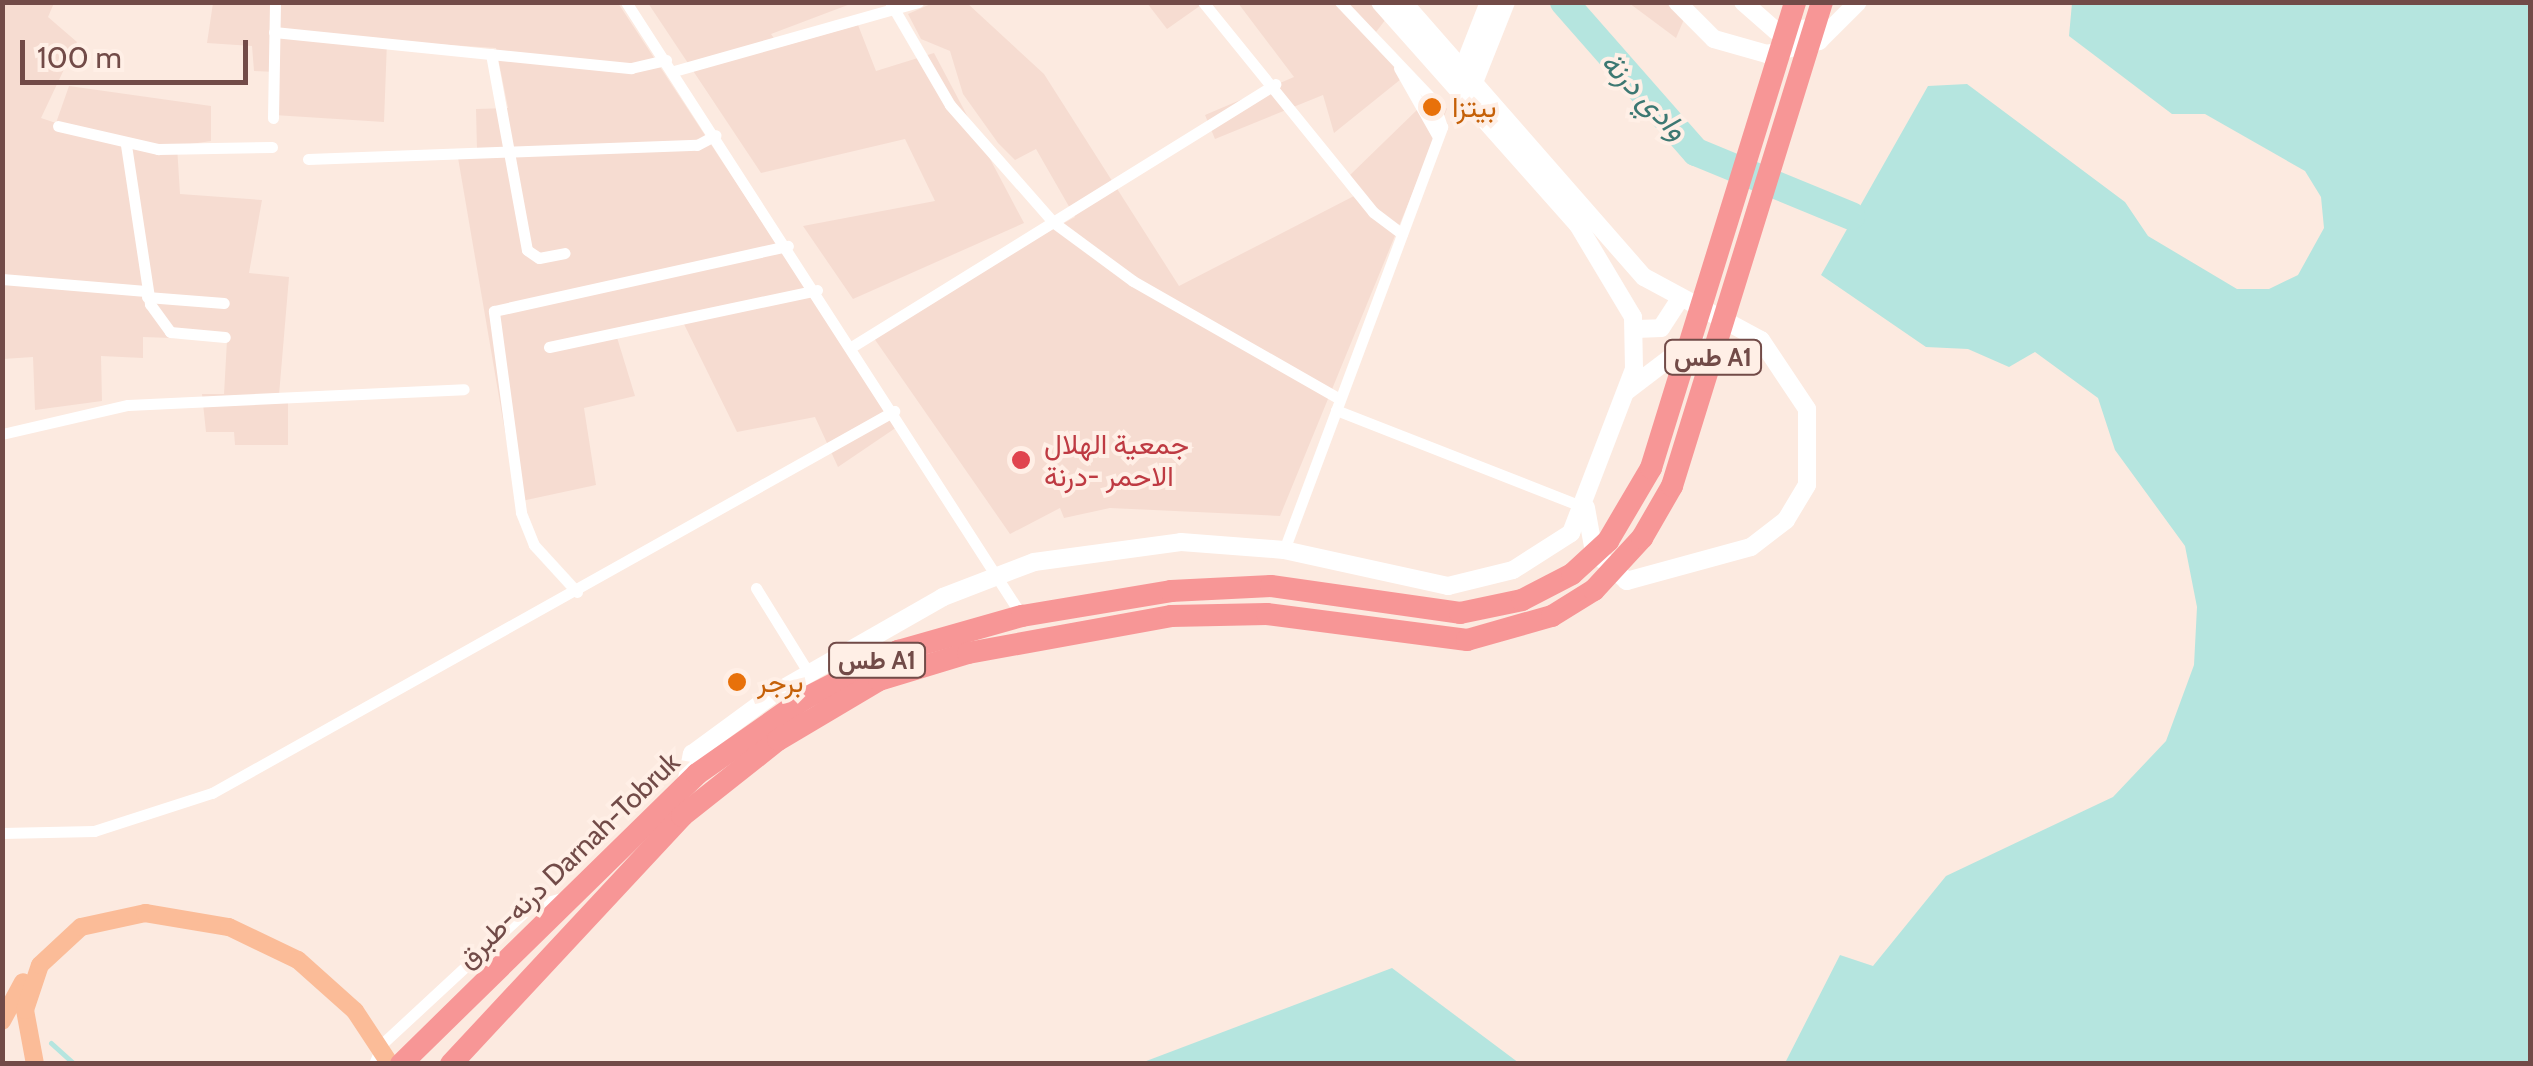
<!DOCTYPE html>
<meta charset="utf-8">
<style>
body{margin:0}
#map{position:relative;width:2533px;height:1066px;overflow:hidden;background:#fceae0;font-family:Cabin,Vazirmatn,sans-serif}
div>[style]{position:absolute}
.residential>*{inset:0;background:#f6dcd1}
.water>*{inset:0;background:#b5e5df}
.stream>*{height:5px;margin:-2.5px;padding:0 2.5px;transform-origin:2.5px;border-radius:2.5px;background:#b5e5df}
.river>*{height:28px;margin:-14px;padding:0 14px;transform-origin:14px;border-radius:14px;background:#b5e5df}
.street>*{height:11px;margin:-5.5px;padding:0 5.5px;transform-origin:5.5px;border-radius:5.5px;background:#fff}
.secondary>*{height:18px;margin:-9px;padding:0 9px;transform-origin:9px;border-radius:9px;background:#fff}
.primary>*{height:18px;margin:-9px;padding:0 9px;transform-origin:9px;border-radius:9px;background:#fbbc98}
.highway>*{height:22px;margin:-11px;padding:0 11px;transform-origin:11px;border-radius:11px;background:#f79696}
.dots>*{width:28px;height:28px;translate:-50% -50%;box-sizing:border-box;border:5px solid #ffefe6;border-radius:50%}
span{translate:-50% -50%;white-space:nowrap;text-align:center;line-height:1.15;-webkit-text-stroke:8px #ffefe6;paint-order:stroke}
.shield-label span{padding:2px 8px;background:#ffefe6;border:2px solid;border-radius:8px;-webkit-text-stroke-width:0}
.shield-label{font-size:25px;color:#724b48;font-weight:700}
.food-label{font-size:28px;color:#c56008}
.left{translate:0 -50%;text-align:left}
.health-label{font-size:28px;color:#be3a42}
.street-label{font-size:28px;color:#724b48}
.water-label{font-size:30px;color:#3c7872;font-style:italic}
.frame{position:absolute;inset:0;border:5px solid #724b48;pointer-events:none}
.scale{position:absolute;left:20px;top:40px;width:228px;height:45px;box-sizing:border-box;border:5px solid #724b48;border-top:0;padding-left:12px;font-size:30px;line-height:35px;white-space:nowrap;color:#724b48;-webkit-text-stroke:8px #ffefe6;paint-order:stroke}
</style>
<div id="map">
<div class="residential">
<div style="clip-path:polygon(3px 3px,54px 3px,48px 17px,77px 42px,41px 118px,56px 123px,69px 86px,211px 106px,211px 141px,177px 146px,180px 194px,262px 200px,249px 273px,289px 277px,279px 395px,288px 397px,288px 445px,235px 445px,234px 432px,206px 432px,202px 394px,224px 394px,227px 340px,143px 337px,143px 358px,101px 356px,102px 401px,35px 410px,33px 357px,3px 359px)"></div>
<div style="clip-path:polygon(213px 3px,618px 3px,897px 427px,838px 467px,815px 417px,737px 432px,680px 316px,615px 331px,635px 396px,584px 408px,596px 485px,517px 502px,457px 152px,477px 150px,476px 109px,508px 108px,496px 48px,387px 41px,384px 122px,274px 115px,276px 72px,254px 71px,252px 46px,207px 43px)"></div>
<div style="clip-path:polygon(648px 3px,853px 3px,771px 34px,780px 47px,858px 25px,876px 71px,934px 53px,1024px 223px,853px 299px,803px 226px,935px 201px,905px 139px,761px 173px)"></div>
<div style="clip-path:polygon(933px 3px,967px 3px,1044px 74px,1179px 286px,1354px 196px,1349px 176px,1420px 107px,1433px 94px,1447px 109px,1280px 516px,1110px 508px,1064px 518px,1060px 508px,1010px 534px,869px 331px,1075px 217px,1036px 149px,1015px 160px,998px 143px,963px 94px,950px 51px,921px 39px,908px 14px)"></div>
<div style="clip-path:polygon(1147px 3px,1204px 3px,1167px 29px)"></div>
<div style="clip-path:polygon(1238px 3px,1399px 2px,1376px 32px,1411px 71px,1334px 133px,1323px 95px,1215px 139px,1205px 115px,1294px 77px)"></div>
<div style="clip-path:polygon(1629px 3px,1691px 3px,1676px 38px)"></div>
</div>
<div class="water">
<div style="clip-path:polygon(2072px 3px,2530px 3px,2530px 1063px,1785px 1063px,1840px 955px,1873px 966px,1946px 876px,2113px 797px,2166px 741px,2194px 665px,2197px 607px,2185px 546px,2115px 450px,2098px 398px,2035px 352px,2009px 367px,1968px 349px,1926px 347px,1821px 275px,1928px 86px,1967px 84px,2125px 202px,2148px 236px,2237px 289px,2269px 289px,2298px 275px,2324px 228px,2321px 197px,2305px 171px,2205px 114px,2172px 114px,2069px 36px)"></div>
<div style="clip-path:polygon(1392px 968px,1519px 1063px,1141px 1063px)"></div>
</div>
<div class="stream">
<div style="left:51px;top:1043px;width:31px;rotate:42deg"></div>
</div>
<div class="river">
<div style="left:1564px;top:2px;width:200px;rotate:48.7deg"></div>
<div style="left:1696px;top:152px;width:168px;rotate:22.4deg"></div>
</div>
<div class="street">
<div style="left:626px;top:2px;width:731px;rotate:57.18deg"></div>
<div style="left:890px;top:2px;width:119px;rotate:59.8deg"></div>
<div style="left:950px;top:105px;width:156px;rotate:48.6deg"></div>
<div style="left:1053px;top:222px;width:99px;rotate:36.4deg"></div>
<div style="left:1133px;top:281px;width:238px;rotate:29.7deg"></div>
<div style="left:1203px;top:2px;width:270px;rotate:51deg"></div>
<div style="left:1373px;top:212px;width:36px;rotate:37deg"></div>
<div style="left:274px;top:32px;width:359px;rotate:5.8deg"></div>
<div style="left:631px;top:68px;width:36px;rotate:-13deg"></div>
<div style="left:491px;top:54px;width:199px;rotate:79.6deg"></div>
<div style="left:527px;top:250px;width:14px;rotate:34deg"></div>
<div style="left:539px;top:258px;width:26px;rotate:-11deg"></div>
<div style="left:1399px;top:68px;width:79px;rotate:60.5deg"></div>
<div style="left:674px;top:71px;width:254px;rotate:-15.8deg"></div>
<div style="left:273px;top:118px;width:116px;rotate:-89deg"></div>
<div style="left:58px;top:126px;width:103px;rotate:13deg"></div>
<div style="left:158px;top:149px;width:114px;rotate:-1deg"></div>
<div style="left:126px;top:145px;width:161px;rotate:81.4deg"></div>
<div style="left:150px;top:304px;width:34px;rotate:54deg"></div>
<div style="left:170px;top:332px;width:55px;rotate:5.2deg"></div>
<div style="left:308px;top:159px;width:389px;rotate:-2.1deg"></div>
<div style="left:697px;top:145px;width:21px;rotate:-28deg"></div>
<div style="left:2px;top:279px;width:144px;rotate:4.8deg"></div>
<div style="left:147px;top:297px;width:77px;rotate:4.5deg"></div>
<div style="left:853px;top:346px;width:497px;rotate:-31.8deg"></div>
<div style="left:549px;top:347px;width:274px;rotate:-12deg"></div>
<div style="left:1336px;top:410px;width:266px;rotate:21.4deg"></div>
<div style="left:2px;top:434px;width:129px;rotate:-13deg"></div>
<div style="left:128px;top:405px;width:336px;rotate:-2.7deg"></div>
<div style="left:1284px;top:550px;width:452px;rotate:-69.5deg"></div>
<div style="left:1442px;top:127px;width:28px;rotate:-108deg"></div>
<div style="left:1433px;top:100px;width:135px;rotate:-133.5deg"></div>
<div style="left:756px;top:588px;width:99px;rotate:58.2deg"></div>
<div style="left:577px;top:592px;width:64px;rotate:-132.5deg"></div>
<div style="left:534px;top:545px;width:35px;rotate:-112deg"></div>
<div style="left:521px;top:512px;width:203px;rotate:-97.7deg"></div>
<div style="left:494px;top:311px;width:301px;rotate:-12.5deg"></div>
<div style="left:2px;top:833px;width:92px;rotate:-1.2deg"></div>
<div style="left:94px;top:831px;width:124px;rotate:-17.9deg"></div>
<div style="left:212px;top:793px;width:782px;rotate:-29.25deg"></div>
<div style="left:374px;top:1064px;width:23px;rotate:-67deg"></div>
<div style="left:383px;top:1043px;width:200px;rotate:-42.8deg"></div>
<div style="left:530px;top:907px;width:41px;rotate:-15.8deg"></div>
</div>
<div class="secondary">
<div style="left:1403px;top:2px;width:366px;rotate:48.8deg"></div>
<div style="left:1644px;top:277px;width:133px;rotate:28.3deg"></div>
<div style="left:1761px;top:340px;width:83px;rotate:56.3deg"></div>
<div style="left:1807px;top:409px;width:76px;rotate:90deg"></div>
<div style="left:1807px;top:485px;width:41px;rotate:121deg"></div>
<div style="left:1786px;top:520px;width:44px;rotate:142.4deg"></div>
<div style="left:1751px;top:547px;width:129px;rotate:164.7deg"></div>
<div style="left:1627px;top:581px;width:44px;rotate:-138.7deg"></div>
<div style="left:1594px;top:552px;width:45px;rotate:-100.3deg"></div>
<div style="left:1677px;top:2px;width:52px;rotate:45deg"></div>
<div style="left:1714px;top:39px;width:55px;rotate:15.8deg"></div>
<div style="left:1767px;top:54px;width:54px;rotate:-14deg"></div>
<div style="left:1819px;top:41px;width:55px;rotate:-45deg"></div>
<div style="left:1743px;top:2px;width:44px;rotate:41.3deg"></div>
<div style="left:1776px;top:31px;width:49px;rotate:-4.7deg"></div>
<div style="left:1460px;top:76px;width:79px;rotate:-68.6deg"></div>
<div style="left:1471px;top:90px;width:95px;rotate:-68.3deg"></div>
<div style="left:1636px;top:329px;width:25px;rotate:-2deg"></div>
<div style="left:1661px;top:328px;width:31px;rotate:-57deg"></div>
<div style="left:1628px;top:390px;width:84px;rotate:-37.3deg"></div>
<div style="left:686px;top:784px;width:31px;rotate:-79deg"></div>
<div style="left:692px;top:754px;width:103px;rotate:-36.3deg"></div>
<div style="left:775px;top:693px;width:193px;rotate:-29.7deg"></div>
<div style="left:943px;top:597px;width:97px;rotate:-21deg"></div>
<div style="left:1034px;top:562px;width:148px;rotate:-7.7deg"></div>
<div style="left:1181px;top:542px;width:103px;rotate:4.4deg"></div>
<div style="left:1284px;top:550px;width:168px;rotate:12.4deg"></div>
<div style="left:1448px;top:586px;width:67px;rotate:-13.8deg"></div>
<div style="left:1513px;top:570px;width:69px;rotate:-32.5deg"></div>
<div style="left:1571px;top:533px;width:176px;rotate:-69deg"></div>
<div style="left:1634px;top:369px;width:52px;rotate:-91.1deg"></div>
<div style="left:1633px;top:317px;width:107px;rotate:-120.9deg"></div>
<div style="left:1578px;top:225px;width:298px;rotate:-131.6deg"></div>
</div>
<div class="primary">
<div style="left:2px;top:1021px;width:44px;rotate:-61.7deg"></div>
<div style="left:35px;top:1064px;width:55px;rotate:-100.5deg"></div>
<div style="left:25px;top:1010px;width:47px;rotate:-71.6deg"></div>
<div style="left:40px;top:965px;width:56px;rotate:-42.8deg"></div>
<div style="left:81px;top:927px;width:66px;rotate:-12.3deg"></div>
<div style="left:145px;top:913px;width:85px;rotate:9.5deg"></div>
<div style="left:229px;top:927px;width:76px;rotate:25.6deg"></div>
<div style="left:298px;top:960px;width:76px;rotate:41.8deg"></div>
<div style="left:355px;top:1011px;width:64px;rotate:56.6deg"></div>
</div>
<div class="highway">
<div style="left:401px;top:1064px;width:414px;rotate:-44.4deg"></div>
<div style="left:697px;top:774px;width:131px;rotate:-35deg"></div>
<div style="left:804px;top:699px;width:106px;rotate:-27.1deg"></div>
<div style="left:898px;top:651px;width:129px;rotate:-15.8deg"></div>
<div style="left:1022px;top:616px;width:151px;rotate:-9.5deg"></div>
<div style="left:1171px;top:591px;width:100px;rotate:-2.9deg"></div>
<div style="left:1271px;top:586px;width:191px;rotate:8.1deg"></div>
<div style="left:1460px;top:613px;width:63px;rotate:-11.8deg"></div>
<div style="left:1522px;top:600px;width:56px;rotate:-27.5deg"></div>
<div style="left:1572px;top:574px;width:49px;rotate:-42.5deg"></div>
<div style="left:1608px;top:541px;width:85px;rotate:-59.5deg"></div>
<div style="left:1651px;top:468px;width:488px;rotate:-72.8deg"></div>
<div style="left:451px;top:1064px;width:339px;rotate:-47deg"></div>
<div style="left:682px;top:816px;width:122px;rotate:-38.4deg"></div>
<div style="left:778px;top:740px;width:117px;rotate:-30.7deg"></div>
<div style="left:879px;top:680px;width:93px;rotate:-16.9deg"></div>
<div style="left:968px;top:653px;width:206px;rotate:-10.3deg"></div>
<div style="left:1171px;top:616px;width:96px;rotate:-1.2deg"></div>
<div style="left:1267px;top:614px;width:202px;rotate:7.4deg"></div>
<div style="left:1467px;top:640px;width:88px;rotate:-15.8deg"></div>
<div style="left:1552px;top:616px;width:49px;rotate:-31.8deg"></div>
<div style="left:1594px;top:590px;width:71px;rotate:-47.3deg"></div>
<div style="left:1642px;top:538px;width:60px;rotate:-60deg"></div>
<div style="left:1672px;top:486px;width:507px;rotate:-72.78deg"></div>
</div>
<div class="dots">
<div style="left:1432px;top:107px;background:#e8710a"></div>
<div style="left:1021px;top:460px;background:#e0444e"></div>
<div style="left:737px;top:682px;background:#e8710a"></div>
</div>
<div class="shield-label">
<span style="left:1713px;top:357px">طس A1</span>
<span style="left:877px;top:660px">طس A1</span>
</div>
<div class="food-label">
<span class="left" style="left:1452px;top:107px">بيتزا</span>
<span class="left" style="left:757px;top:682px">برجر</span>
</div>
<div class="health-label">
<span class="left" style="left:1044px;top:460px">جمعية الهلال<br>الاحمر -درنة</span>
</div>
<div class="street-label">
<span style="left:568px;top:860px;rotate:-44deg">درنه-طبرق Darnah-Tobruk</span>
</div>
<div class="water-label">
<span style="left:1644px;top:96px;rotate:46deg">وادي درنة</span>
</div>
<div class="frame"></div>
<div class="scale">100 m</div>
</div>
